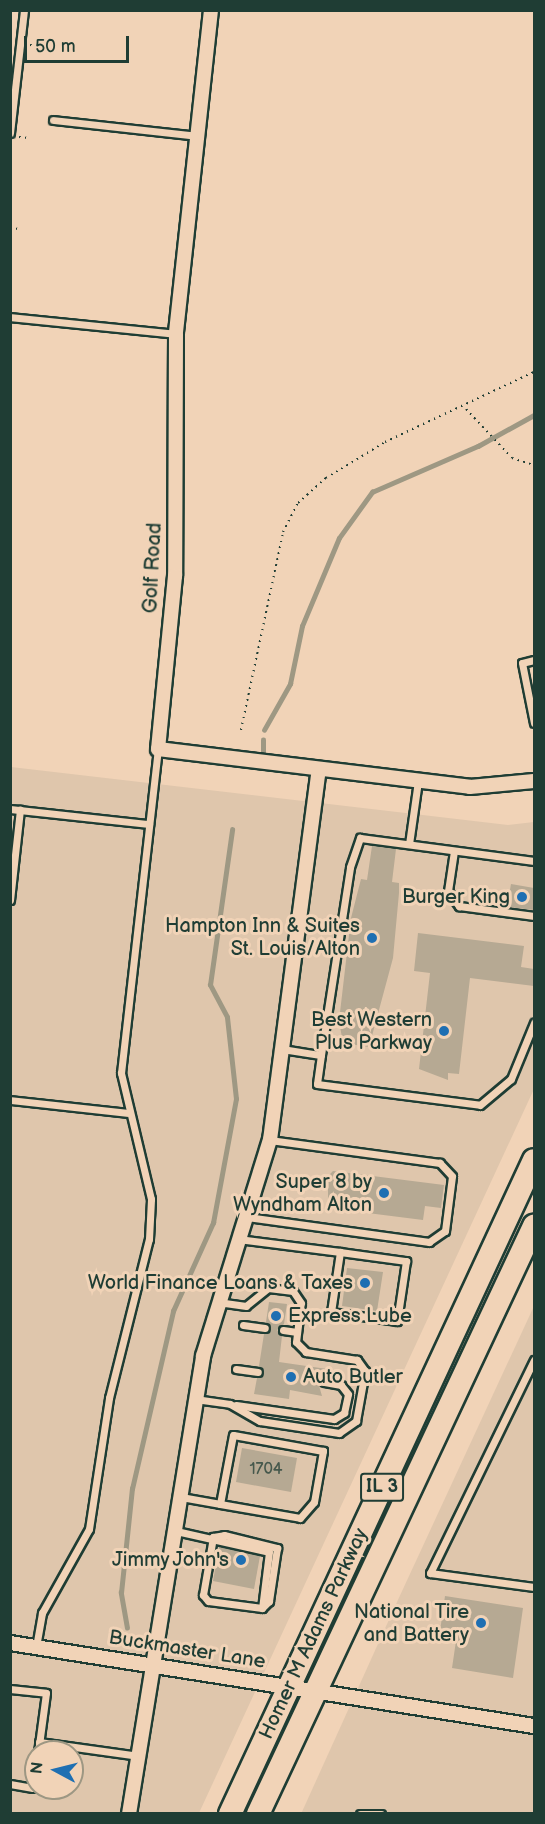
<!DOCTYPE html>
<style>
body{margin:0}
#map{position:relative;width:545px;height:1824px;overflow:hidden;background:#f1d3b7;font-family:"Balsamiq Sans",sans-serif}
div>[style]{position:absolute}
.built>*{inset:0;background:#dfc6ac}
.stream>*{height:4.5px;margin:-2.25px;padding:0 2.25px;transform-origin:2.25px;border-radius:2.25px;background:#9e9883}
.building>*{inset:0;background:#b6a993}
.path>*{height:2px;margin-top:-1px;transform-origin:0;background:repeating-linear-gradient(90deg,#1f3d34 0 1.5px,transparent 0 6px)}
.roads{filter:drop-shadow(2px 0 #1f3d34) drop-shadow(-2px 0 #1f3d34) drop-shadow(0 2px #1f3d34) drop-shadow(0 -2px #1f3d34)}
.service>*{height:7px;margin:-3.5px;padding:0 3.5px;transform-origin:3.5px;border-radius:3.5px;background:#f1d3b7}
.minor>*{height:14px;margin:-7px;padding:0 7px;transform-origin:7px;border-radius:7px;background:#f1d3b7}
.primary>*{height:22px;margin:-11px;padding:0 11px;transform-origin:11px;border-radius:11px;background:#f1d3b7}
.dots>*{width:16px;height:16px;translate:-50% -50%;box-sizing:border-box;border:3px solid #f1d3b7;border-radius:50%}
span{translate:-50% -50%;white-space:nowrap;text-align:center;line-height:1.15;-webkit-text-stroke:6px #f1d3b7;paint-order:stroke}
.number-label{font-size:16px;color:#45584c}
.number-label span{-webkit-text-stroke-width:0}
.shield-label span{padding:2px 4px;background:#f1d3b7;border:2px solid;border-radius:4px;-webkit-text-stroke-width:0}
.shield-label{font-size:18px;color:#1f3d34;font-weight:700}
.street-label{font-size:20px;color:#1f3d34}
.poi-label{font-size:20px;color:#1f3d34}
.right{translate:-100% -50%;text-align:right}
.left{translate:0 -50%;text-align:left}
.frame{position:absolute;inset:0;border:12px solid #1f3d34;pointer-events:none}
.north{position:absolute;left:24px;top:1740px;width:60px;height:60px;box-sizing:border-box;background:#f1d3b7;border:2px solid #9d9783;border-radius:50%;rotate:277deg;font-size:16px;font-weight:700;line-height:24px;text-align:center;color:#1f3d34}
.north::after{content:'';display:block;margin:auto;width:21px;height:27px;background:#1f6fb2;clip-path:polygon(50% 0,100% 100%,50% 72%,0 100%)}
.scale{position:absolute;left:24px;top:36px;width:105px;height:27px;box-sizing:border-box;border:3px solid #1f3d34;border-top:0;padding-left:8px;font-size:18px;line-height:21px;white-space:nowrap;color:#1f3d34;-webkit-text-stroke:4px #f1d3b7;paint-order:stroke}
</style>
<div id="map">
<div class="built">
<div style="clip-path:polygon(evenodd,11px 767px,508px 825px,534px 822px,534px 1089px,199px 1813px,11px 1814px,11px 767px,36px 1752px,72px 1752px,72px 1788px,36px 1788px,36px 1752px)"></div>
<div style="clip-path:polygon(534px 1306px,534px 1813px,301px 1814px,397px 1602px)"></div>
</div>
<div class="stream">
<div style="left:264px;top:730px;width:53px;rotate:-60.5deg"></div>
<div style="left:290px;top:684px;width:59px;rotate:-78.3deg"></div>
<div style="left:302px;top:626px;width:95px;rotate:-67.2deg"></div>
<div style="left:339px;top:538px;width:57px;rotate:-54.3deg"></div>
<div style="left:372px;top:492px;width:116px;rotate:-23.5deg"></div>
<div style="left:478px;top:446px;width:64px;rotate:-29deg"></div>
<div style="left:263px;top:753px;width:13px;rotate:-90deg"></div>
<div style="left:127px;top:1628px;width:36px;rotate:-100deg"></div>
<div style="left:121px;top:1593px;width:105px;rotate:-84deg"></div>
<div style="left:132px;top:1489px;width:183px;rotate:-77deg"></div>
<div style="left:173px;top:1311px;width:97px;rotate:-65.6deg"></div>
<div style="left:213px;top:1223px;width:126px;rotate:-79.5deg"></div>
<div style="left:236px;top:1099px;width:82px;rotate:-96.3deg"></div>
<div style="left:227px;top:1017px;width:36px;rotate:-118deg"></div>
<div style="left:210px;top:985px;width:157px;rotate:-81.9deg"></div>
</div>
<div class="building">
<div style="clip-path:polygon(372px 846px,396px 849px,392px 882px,399px 883px,399px 893px,393px 958px,369px 1047px,343px 1043px,339px 1021px,351px 918px,361px 879px,367px 880px)"></div>
<div style="clip-path:polygon(511px 884px,534px 888px,534px 910px,507px 907px)"></div>
<div style="clip-path:polygon(418px 933px,524px 946px,521px 967px,534px 969px,534px 986px,470px 978px,459px 1074px,448px 1073px,448px 1080px,419px 1069px,430px 973px,414px 971px)"></div>
<div style="clip-path:polygon(333px 1171px,444px 1185px,441px 1208px,425px 1206px,423px 1220px,328px 1208px,328px 1176px)"></div>
<div style="clip-path:polygon(347px 1268px,383px 1272px,377px 1311px,342px 1306px)"></div>
<div style="clip-path:polygon(269px 1302px,287px 1304px,284px 1324px,277px 1330px,282px 1336px,279px 1362px,327px 1369px,318px 1382px,322px 1396px,290px 1390px,289px 1399px,254px 1394px,257px 1378px,263px 1373px,259px 1366px,264px 1334px,270px 1329px,266px 1322px)"></div>
<div style="clip-path:polygon(242px 1448px,297px 1458px,291px 1492px,236px 1482px)"></div>
<div style="clip-path:polygon(219px 1547px,260px 1556px,254px 1589px,213px 1581px)"></div>
<div style="clip-path:polygon(445px 1596px,523px 1608px,513px 1678px,452px 1668px,456px 1641px,439px 1638px)"></div>
</div>
<div class="path">
<div style="left:30px;top:45px;width:8px;rotate:7deg"></div>
<div style="left:19px;top:137px;width:9px;rotate:6deg"></div>
<div style="left:10px;top:228px;width:9px;rotate:6deg"></div>
<div style="left:466px;top:409px;width:67px;rotate:46.8deg"></div>
<div style="left:512px;top:458px;width:23px;rotate:18deg"></div>
<div style="left:241px;top:730px;width:202px;rotate:-78deg"></div>
<div style="left:283px;top:532px;width:33px;rotate:-63deg"></div>
<div style="left:298px;top:503px;width:38px;rotate:-42deg"></div>
<div style="left:326px;top:478px;width:69px;rotate:-31.4deg"></div>
<div style="left:385px;top:442px;width:165px;rotate:-25.2deg"></div>
</div>
<div class="roads">
<div class="service">
<div style="left:53px;top:120px;width:145px;rotate:6.3deg"></div>
<div style="left:10px;top:133px;width:124px;rotate:-83.5deg"></div>
<div style="left:10px;top:317px;width:167px;rotate:5.8deg"></div>
<div style="left:534px;top:660px;width:12px;rotate:166deg"></div>
<div style="left:522px;top:663px;width:61px;rotate:78.7deg"></div>
<div style="left:10px;top:809px;width:140px;rotate:6.2deg"></div>
<div style="left:409px;top:844px;width:64px;rotate:-81.9deg"></div>
<div style="left:454px;top:851px;width:40px;rotate:98.5deg"></div>
<div style="left:448px;top:891px;width:19px;rotate:54deg"></div>
<div style="left:459px;top:906px;width:76px;rotate:7.6deg"></div>
<div style="left:10px;top:900px;width:91px;rotate:-83.7deg"></div>
<div style="left:282px;top:1049px;width:39px;rotate:9deg"></div>
<div style="left:321px;top:1055px;width:190px;rotate:-81.2deg"></div>
<div style="left:350px;top:867px;width:31px;rotate:-71deg"></div>
<div style="left:360px;top:838px;width:176px;rotate:7.5deg"></div>
<div style="left:321px;top:1055px;width:29px;rotate:98deg"></div>
<div style="left:317px;top:1084px;width:164px;rotate:7.3deg"></div>
<div style="left:480px;top:1105px;width:40px;rotate:-40deg"></div>
<div style="left:511px;top:1079px;width:61px;rotate:-67.7deg"></div>
<div style="left:10px;top:1100px;width:118px;rotate:6.3deg"></div>
<div style="left:247px;top:1217px;width:184px;rotate:7.8deg"></div>
<div style="left:429px;top:1242px;width:19px;rotate:-35deg"></div>
<div style="left:445px;top:1231px;width:55px;rotate:-82.7deg"></div>
<div style="left:452px;top:1176px;width:18px;rotate:-133deg"></div>
<div style="left:440px;top:1163px;width:172px;rotate:-172.3deg"></div>
<div style="left:238px;top:1239px;width:103px;rotate:7.3deg"></div>
<div style="left:340px;top:1252px;width:67px;rotate:7.8deg"></div>
<div style="left:406px;top:1261px;width:61px;rotate:98.5deg"></div>
<div style="left:397px;top:1321px;width:67px;rotate:-172.2deg"></div>
<div style="left:331px;top:1312px;width:61px;rotate:-81.5deg"></div>
<div style="left:243px;top:1325px;width:22px;rotate:8deg"></div>
<div style="left:283px;top:1330px;width:14px;rotate:8deg"></div>
<div style="left:534px;top:1360px;width:237px;rotate:116deg"></div>
<div style="left:430px;top:1573px;width:105px;rotate:7.7deg"></div>
<div style="left:236px;top:1369px;width:22px;rotate:8deg"></div>
<div style="left:195px;top:1399px;width:35px;rotate:8deg"></div>
<div style="left:230px;top:1404px;width:34px;rotate:30deg"></div>
<div style="left:260px;top:1421px;width:80px;rotate:8.6deg"></div>
<div style="left:339px;top:1433px;width:21px;rotate:-35deg"></div>
<div style="left:356px;top:1421px;width:51px;rotate:-79.8deg"></div>
<div style="left:365px;top:1371px;width:14px;rotate:-126deg"></div>
<div style="left:357px;top:1360px;width:52px;rotate:-171.1deg"></div>
<div style="left:306px;top:1352px;width:14px;rotate:-135deg"></div>
<div style="left:296px;top:1342px;width:39px;rotate:-83deg"></div>
<div style="left:301px;top:1303px;width:14px;rotate:-124deg"></div>
<div style="left:293px;top:1291px;width:25px;rotate:-173deg"></div>
<div style="left:268px;top:1288px;width:28px;rotate:141deg"></div>
<div style="left:246px;top:1306px;width:27px;rotate:-172deg"></div>
<div style="left:236px;top:1405px;width:99px;rotate:8.1deg"></div>
<div style="left:334px;top:1419px;width:12px;rotate:-31deg"></div>
<div style="left:344px;top:1413px;width:19px;rotate:-78deg"></div>
<div style="left:348px;top:1394px;width:11px;rotate:-128deg"></div>
<div style="left:341px;top:1385px;width:17px;rotate:-170deg"></div>
<div style="left:181px;top:1497px;width:40px;rotate:10deg"></div>
<div style="left:220px;top:1504px;width:81px;rotate:9.9deg"></div>
<div style="left:300px;top:1518px;width:21px;rotate:-49deg"></div>
<div style="left:314px;top:1502px;width:52px;rotate:-80deg"></div>
<div style="left:323px;top:1451px;width:91px;rotate:-169.9deg"></div>
<div style="left:233px;top:1435px;width:70px;rotate:100.7deg"></div>
<div style="left:176px;top:1531px;width:95px;rotate:12.7deg"></div>
<div style="left:269px;top:1552px;width:56px;rotate:97.1deg"></div>
<div style="left:224px;top:1535px;width:55px;rotate:13.8deg"></div>
<div style="left:277px;top:1548px;width:54px;rotate:98.6deg"></div>
<div style="left:269px;top:1601px;width:10px;rotate:135deg"></div>
<div style="left:262px;top:1608px;width:54px;rotate:-172.6deg"></div>
<div style="left:208px;top:1601px;width:8px;rotate:-130deg"></div>
<div style="left:203px;top:1595px;width:59px;rotate:-80.2deg"></div>
<div style="left:213px;top:1537px;width:11px;rotate:-10deg"></div>
<div style="left:36px;top:1647px;width:35px;rotate:-80deg"></div>
<div style="left:42px;top:1613px;width:96px;rotate:-60.8deg"></div>
<div style="left:89px;top:1529px;width:133px;rotate:-81.3deg"></div>
<div style="left:109px;top:1398px;width:164px;rotate:-75.9deg"></div>
<div style="left:149px;top:1239px;width:40px;rotate:-87.1deg"></div>
<div style="left:151px;top:1199px;width:130px;rotate:-103.4deg"></div>
<div style="left:121px;top:1073px;width:326px;rotate:-83.5deg"></div>
<div style="left:10px;top:1689px;width:36px;rotate:6deg"></div>
<div style="left:46px;top:1693px;width:60px;rotate:97.7deg"></div>
<div style="left:39px;top:1742px;width:101px;rotate:8deg"></div>
<div style="left:10px;top:1784px;width:23px;rotate:10deg"></div>
<div style="left:33px;top:1788px;width:24px;rotate:-83deg"></div>
<div style="left:360px;top:1814px;width:21px"></div>
</div>
<div class="minor">
<div style="left:211px;top:10px;width:326px;rotate:96.2deg"></div>
<div style="left:176px;top:334px;width:242px;rotate:90.2deg"></div>
<div style="left:175px;top:576px;width:174px;rotate:95.6deg"></div>
<div style="left:158px;top:749px;width:314px;rotate:6.9deg"></div>
<div style="left:470px;top:787px;width:64px;rotate:-5.4deg"></div>
<div style="left:10px;top:1643px;width:531px;rotate:9deg"></div>
<div style="left:129px;top:1814px;width:464px;rotate:-80.8deg"></div>
<div style="left:203px;top:1356px;width:226px;rotate:-72.8deg"></div>
<div style="left:270px;top:1140px;width:374px;rotate:-82.5deg"></div>
</div>
<div class="primary">
<div style="left:230px;top:1814px;width:721px;rotate:-65.07deg"></div>
<div style="left:258px;top:1814px;width:650px;rotate:-64.86deg"></div>
</div>
</div>
<div class="dots">
<div style="left:522px;top:897px;background:#1f6fb2"></div>
<div style="left:372px;top:938px;background:#1f6fb2"></div>
<div style="left:444px;top:1031px;background:#1f6fb2"></div>
<div style="left:384px;top:1193px;background:#1f6fb2"></div>
<div style="left:365px;top:1283px;background:#1f6fb2"></div>
<div style="left:276px;top:1316px;background:#1f6fb2"></div>
<div style="left:291px;top:1377px;background:#1f6fb2"></div>
<div style="left:241px;top:1560px;background:#1f6fb2"></div>
<div style="left:481px;top:1623px;background:#1f6fb2"></div>
</div>
<div class="number-label">
<span style="left:266px;top:1470px">1704</span>
</div>
<div class="shield-label">
<span style="left:382px;top:1487px">IL 3</span>
</div>
<div class="street-label">
<span style="left:153px;top:568px;rotate:-87deg">Golf Road</span>
<span style="left:314px;top:1634px;rotate:-65deg">Homer M Adams Parkway</span>
<span style="left:187px;top:1650px;rotate:9deg">Buckmaster Lane</span>
</div>
<div class="poi-label">
<span class="right" style="left:510px;top:897px">Burger King</span>
<span class="right" style="left:360px;top:938px">Hampton Inn &amp; Suites<br>St. Louis/Alton</span>
<span class="right" style="left:432px;top:1032px">Best Western<br>Plus Parkway</span>
<span class="right" style="left:372px;top:1194px">Super 8 by<br>Wyndham Alton</span>
<span class="right" style="left:353px;top:1283px">World Finance Loans &amp; Taxes</span>
<span class="left" style="left:288px;top:1316px">Express Lube</span>
<span class="left" style="left:303px;top:1377px">Auto Butler</span>
<span class="right" style="left:229px;top:1560px">Jimmy John's</span>
<span class="right" style="left:469px;top:1624px">National Tire<br>and Battery</span>
</div>
<div class="frame"></div>
<div class="north">N</div>
<div class="scale">50 m</div>
</div>
